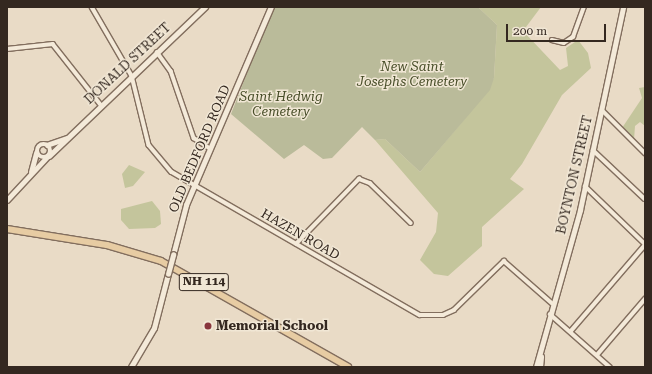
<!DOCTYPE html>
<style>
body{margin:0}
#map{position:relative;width:652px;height:374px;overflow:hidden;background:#e9dbc6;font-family:"Roboto Serif",serif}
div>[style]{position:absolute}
.green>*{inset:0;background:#c4c59c}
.cemetery>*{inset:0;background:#babb9a}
.roads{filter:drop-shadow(1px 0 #826e5e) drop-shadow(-1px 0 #826e5e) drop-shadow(0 1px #826e5e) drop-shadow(0 -1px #826e5e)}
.minor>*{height:3.5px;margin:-1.75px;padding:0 1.75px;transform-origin:1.75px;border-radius:1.75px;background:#f4ead9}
.tertiary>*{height:4.5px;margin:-2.25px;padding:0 2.25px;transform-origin:2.25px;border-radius:2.25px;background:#f4ead9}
.tertiary>.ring{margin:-2.25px;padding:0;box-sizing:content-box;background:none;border:4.5px solid #f4ead9;border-radius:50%}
.primary>*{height:6px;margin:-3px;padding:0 3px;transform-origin:3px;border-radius:3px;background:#e7cca3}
.bridges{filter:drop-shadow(1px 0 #826e5e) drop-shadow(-1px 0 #826e5e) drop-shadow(0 1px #826e5e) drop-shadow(0 -1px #826e5e)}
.tertiary-bridge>*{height:4.5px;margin:-2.25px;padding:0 2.25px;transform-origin:2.25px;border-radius:2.25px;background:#f4ead9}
.dots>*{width:11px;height:11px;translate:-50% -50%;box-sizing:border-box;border:2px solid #f1e7d5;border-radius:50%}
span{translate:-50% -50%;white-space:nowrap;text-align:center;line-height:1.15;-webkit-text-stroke:3px #f1e7d5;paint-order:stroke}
.shield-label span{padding:1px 3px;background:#f1e7d5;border:1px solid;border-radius:3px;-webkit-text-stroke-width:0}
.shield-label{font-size:12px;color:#342820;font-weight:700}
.street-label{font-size:13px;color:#342820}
.park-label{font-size:13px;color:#484e29;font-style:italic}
.poi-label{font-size:13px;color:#342820;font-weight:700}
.left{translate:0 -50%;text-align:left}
.frame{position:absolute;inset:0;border:8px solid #342820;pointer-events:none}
.scale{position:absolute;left:506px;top:24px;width:100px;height:18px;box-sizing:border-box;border:2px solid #342820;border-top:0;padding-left:5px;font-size:12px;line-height:14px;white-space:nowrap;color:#342820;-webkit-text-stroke:3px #f1e7d5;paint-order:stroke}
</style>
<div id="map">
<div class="green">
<div style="clip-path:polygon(478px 7px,541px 7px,523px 31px,560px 70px,568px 66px,566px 48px,578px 40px,588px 53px,591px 68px,562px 95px,522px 164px,510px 179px,524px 189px,482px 227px,482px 246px,448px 276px,434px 274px,420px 260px,436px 232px,438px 213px,375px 140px,385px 139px,420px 172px,463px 121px,494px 78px,497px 25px)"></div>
<div style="clip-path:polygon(645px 87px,645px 126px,640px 122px,635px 126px,634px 140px,622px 128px,642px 98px,639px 88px)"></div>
<div style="clip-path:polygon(129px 165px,145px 172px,133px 186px,125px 188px,122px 174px)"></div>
<div style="clip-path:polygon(152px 201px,160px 211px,161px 224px,155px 228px,129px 229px,121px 220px,121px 209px)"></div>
</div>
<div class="cemetery">
<div style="clip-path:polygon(273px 7px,478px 7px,497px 25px,494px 78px,490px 90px,420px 172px,385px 139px,375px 140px,362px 127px,332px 158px,323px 159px,304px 145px,284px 159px,231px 114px)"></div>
</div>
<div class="roads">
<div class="minor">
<div style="left:92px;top:7px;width:80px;rotate:59.9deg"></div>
<div style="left:132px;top:76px;width:71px;rotate:76.2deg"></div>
<div style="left:149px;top:145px;width:35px;rotate:50deg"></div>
<div style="left:172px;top:172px;width:286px;rotate:30deg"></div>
<div style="left:420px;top:315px;width:23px"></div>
<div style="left:443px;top:315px;width:12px;rotate:-24deg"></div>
<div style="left:454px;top:310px;width:70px;rotate:-44.4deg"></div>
<div style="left:504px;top:261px;width:64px;rotate:41.2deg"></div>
<div style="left:552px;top:40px;width:12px;rotate:14deg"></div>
<div style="left:564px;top:43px;width:11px;rotate:-34deg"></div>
<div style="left:573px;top:37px;width:32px;rotate:-70deg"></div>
<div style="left:7px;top:49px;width:46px;rotate:-6.2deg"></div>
<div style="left:53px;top:44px;width:78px;rotate:51.8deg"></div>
<div style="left:157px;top:52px;width:24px;rotate:54deg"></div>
<div style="left:171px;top:71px;width:71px;rotate:71.1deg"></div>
<div style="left:194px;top:138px;width:20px;rotate:33deg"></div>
<div style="left:602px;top:110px;width:61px;rotate:45deg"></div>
<div style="left:593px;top:150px;width:71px;rotate:43.3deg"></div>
<div style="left:585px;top:186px;width:83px;rotate:44deg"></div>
<div style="left:296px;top:244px;width:91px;rotate:-45.9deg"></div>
<div style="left:359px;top:179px;width:12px;rotate:20deg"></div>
<div style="left:370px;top:183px;width:57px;rotate:44.3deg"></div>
<div style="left:550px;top:314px;width:80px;rotate:41.5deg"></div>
<div style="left:571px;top:331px;width:113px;rotate:-49.3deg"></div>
<div style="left:597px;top:355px;width:74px;rotate:-49.4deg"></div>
</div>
<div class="tertiary">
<div class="ring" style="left:37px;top:144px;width:9.5px;height:9.5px"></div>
<div style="left:47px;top:145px;width:21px;rotate:-19deg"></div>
<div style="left:49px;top:156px;width:216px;rotate:-43.7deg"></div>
<div style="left:31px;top:172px;width:20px;rotate:-75deg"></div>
<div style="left:7px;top:200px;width:59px;rotate:-47.1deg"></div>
<div style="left:173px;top:255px;width:52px;rotate:-75.4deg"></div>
<div style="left:186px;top:205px;width:215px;rotate:-66.8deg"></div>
<div style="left:131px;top:367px;width:45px;rotate:-59.5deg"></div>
<div style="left:154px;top:328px;width:56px;rotate:-75.5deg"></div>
<div style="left:536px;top:367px;width:163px;rotate:-74.3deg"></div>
<div style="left:580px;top:210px;width:208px;rotate:-78deg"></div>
<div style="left:540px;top:367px;width:10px;rotate:-84deg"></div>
</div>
<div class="primary">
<div style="left:7px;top:229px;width:101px;rotate:9.1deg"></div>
<div style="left:107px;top:245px;width:56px;rotate:16.5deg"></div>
<div style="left:161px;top:261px;width:215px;rotate:29.5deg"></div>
</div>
</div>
<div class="bridges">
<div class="tertiary-bridge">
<div style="left:168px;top:274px;width:20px;rotate:-75deg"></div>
</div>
</div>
<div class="dots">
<div style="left:208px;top:326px;background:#89363d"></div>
</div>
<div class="shield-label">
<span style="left:204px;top:282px">NH 114</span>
</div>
<div class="street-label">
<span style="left:128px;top:64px;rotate:-43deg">DONALD STREET</span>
<span style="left:200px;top:149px;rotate:-67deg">OLD BEDFORD ROAD</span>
<span style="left:575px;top:175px;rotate:-77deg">BOYNTON STREET</span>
<span style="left:300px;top:235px;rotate:30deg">HAZEN ROAD</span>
</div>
<div class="park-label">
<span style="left:412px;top:75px">New Saint<br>Josephs Cemetery</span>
<span style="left:281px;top:105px">Saint Hedwig<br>Cemetery</span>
</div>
<div class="poi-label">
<span class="left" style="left:216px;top:326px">Memorial School</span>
</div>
<div class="frame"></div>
<div class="scale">200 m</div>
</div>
